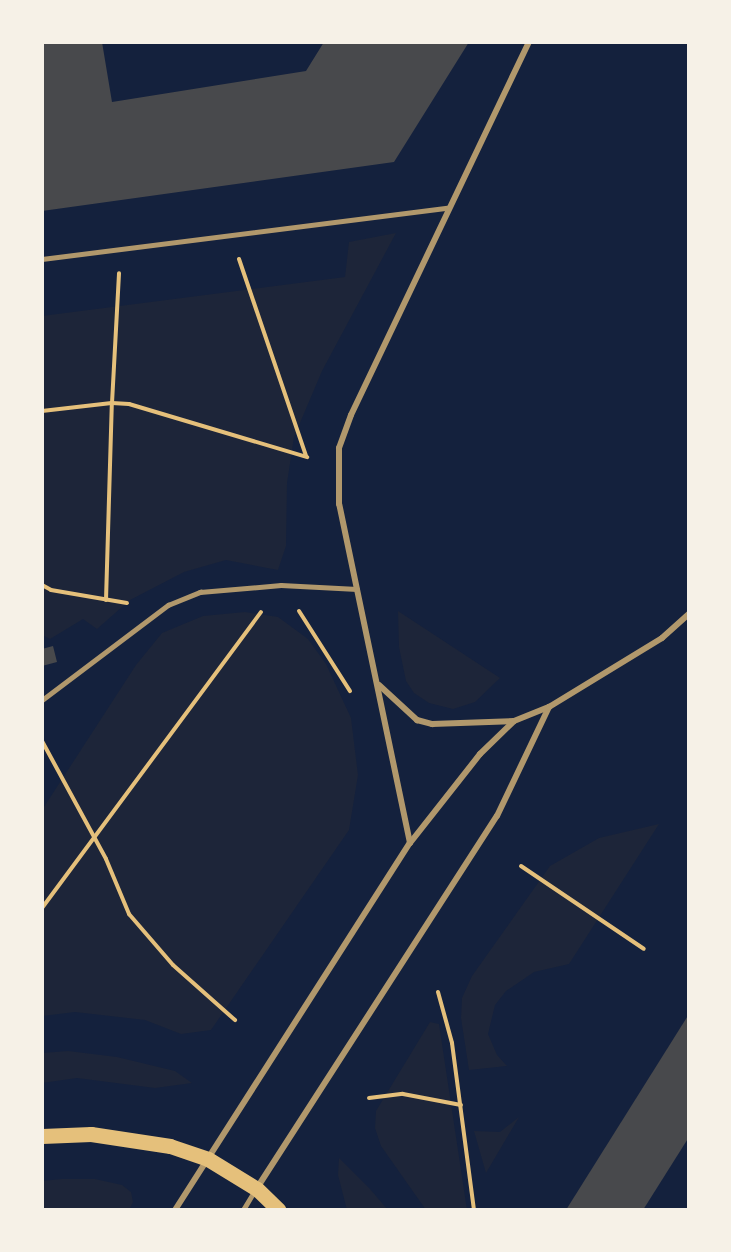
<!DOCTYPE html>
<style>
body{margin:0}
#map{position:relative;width:731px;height:1252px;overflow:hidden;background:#14213d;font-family:"Roboto Condensed",sans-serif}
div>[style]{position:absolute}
.green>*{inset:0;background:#1d2539}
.building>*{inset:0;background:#48494c}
.path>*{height:4px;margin:-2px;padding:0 2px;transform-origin:2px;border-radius:2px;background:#e5c07b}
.service>*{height:4.5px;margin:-2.25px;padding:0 2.25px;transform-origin:2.25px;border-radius:2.25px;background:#b1986c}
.minor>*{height:6px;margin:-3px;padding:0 3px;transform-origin:3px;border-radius:3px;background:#b1986c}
.primary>*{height:15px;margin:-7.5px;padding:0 7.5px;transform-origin:7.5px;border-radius:7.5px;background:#e5c07b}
span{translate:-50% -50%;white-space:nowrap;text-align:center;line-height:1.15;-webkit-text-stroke:6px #f6f1e7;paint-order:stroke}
.frame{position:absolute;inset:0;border:44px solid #f6f1e7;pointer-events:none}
</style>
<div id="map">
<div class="green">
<div style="clip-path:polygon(396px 233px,322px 371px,294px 437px,287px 483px,286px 546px,278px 570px,226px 560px,184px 572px,130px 600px,97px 629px,83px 619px,50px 639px,42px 635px,42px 316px,345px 277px,349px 242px)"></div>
<div style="clip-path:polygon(398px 611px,500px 678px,475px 702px,453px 709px,429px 703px,414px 693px,406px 681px,399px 647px)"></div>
<div style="clip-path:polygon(245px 612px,278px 617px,308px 639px,326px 664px,351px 718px,358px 775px,349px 830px,211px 1030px,181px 1034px,145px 1020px,75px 1012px,42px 1016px,42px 810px,136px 665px,162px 633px,203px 616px)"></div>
<div style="clip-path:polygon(659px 824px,569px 964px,534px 972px,506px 991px,495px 1005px,488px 1034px,497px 1055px,507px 1066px,469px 1070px,461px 1018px,462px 998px,472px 976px,550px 866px,599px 838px)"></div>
<div style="clip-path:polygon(430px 1022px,439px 1024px,467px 1210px,426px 1210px,381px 1146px,375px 1128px,376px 1111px)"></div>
<div style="clip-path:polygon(68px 1051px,117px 1057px,175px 1071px,192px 1083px,155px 1088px,77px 1078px,42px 1083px,42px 1053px)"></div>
<div style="clip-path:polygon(519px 1117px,486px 1173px,474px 1131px,500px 1132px)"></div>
<div style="clip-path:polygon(339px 1158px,370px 1189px,388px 1210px,347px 1210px,338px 1175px)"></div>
<div style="clip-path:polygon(62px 1179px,95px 1179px,122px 1185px,131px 1192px,133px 1202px,129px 1210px,42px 1210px,42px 1181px)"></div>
</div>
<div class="building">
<div style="clip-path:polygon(42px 42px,102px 42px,112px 102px,306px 71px,324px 42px,469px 42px,394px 162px,42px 211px)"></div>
<div style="clip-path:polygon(53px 646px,57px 662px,42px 666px,42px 649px)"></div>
<div style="clip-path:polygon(689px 1014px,689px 1137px,643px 1210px,566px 1210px)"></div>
</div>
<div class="path">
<div style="left:239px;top:259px;width:208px;rotate:71.2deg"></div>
<div style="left:42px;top:411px;width:70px;rotate:-6.5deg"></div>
<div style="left:112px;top:403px;width:130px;rotate:-86.9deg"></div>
<div style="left:42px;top:585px;width:10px;rotate:29deg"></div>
<div style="left:51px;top:590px;width:77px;rotate:9.7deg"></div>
<div style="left:106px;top:600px;width:197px;rotate:-88.3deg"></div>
<div style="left:112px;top:403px;width:17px;rotate:3deg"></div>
<div style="left:129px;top:404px;width:186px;rotate:16.6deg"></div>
<div style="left:299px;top:611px;width:95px;rotate:57.5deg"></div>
<div style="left:42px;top:741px;width:134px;rotate:61.5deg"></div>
<div style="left:106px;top:859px;width:60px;rotate:67.3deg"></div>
<div style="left:129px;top:914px;width:67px;rotate:49.2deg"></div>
<div style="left:173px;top:965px;width:83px;rotate:41.6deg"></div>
<div style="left:521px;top:866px;width:148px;rotate:34deg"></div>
<div style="left:42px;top:908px;width:368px;rotate:-53.5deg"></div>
<div style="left:438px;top:992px;width:53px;rotate:74.6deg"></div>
<div style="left:452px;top:1043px;width:168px;rotate:82.5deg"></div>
<div style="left:369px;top:1098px;width:34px;rotate:-7deg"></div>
<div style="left:403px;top:1094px;width:59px;rotate:10.7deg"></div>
</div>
<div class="service">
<div style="left:42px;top:259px;width:408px;rotate:-7.2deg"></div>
<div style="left:42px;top:700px;width:158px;rotate:-37deg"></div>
<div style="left:168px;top:605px;width:35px;rotate:-22deg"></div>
<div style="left:200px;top:592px;width:81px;rotate:-4.9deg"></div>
<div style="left:281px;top:585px;width:76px;rotate:3deg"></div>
<div style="left:243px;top:1210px;width:21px;rotate:-59deg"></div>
</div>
<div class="minor">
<div style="left:379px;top:685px;width:52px;rotate:42.6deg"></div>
<div style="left:417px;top:720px;width:16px;rotate:15deg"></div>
<div style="left:432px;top:724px;width:82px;rotate:-2.1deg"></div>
<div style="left:410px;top:843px;width:346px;rotate:-101.8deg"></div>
<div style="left:339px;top:504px;width:56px;rotate:-90deg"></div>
<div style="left:339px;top:448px;width:35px;rotate:-70deg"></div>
<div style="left:351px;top:415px;width:413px;rotate:-64.5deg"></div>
<div style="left:257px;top:1188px;width:443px;rotate:-57.2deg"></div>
<div style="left:497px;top:816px;width:121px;rotate:-64.5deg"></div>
<div style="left:175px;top:1210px;width:436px;rotate:-57.4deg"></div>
<div style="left:410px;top:843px;width:113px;rotate:-51.8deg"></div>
<div style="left:480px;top:754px;width:47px;rotate:-44.1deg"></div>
<div style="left:514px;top:721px;width:38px;rotate:-22deg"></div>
<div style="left:549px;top:707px;width:132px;rotate:-31.4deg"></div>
<div style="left:662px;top:638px;width:36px;rotate:-42deg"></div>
</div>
<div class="primary">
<div style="left:42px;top:1136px;width:49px;rotate:-2.3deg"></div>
<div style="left:91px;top:1134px;width:80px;rotate:8.6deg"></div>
<div style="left:170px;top:1146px;width:40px;rotate:18.9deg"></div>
<div style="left:208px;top:1159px;width:57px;rotate:31.5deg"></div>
<div style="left:257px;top:1189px;width:30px;rotate:44deg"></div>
</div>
<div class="frame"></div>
</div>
